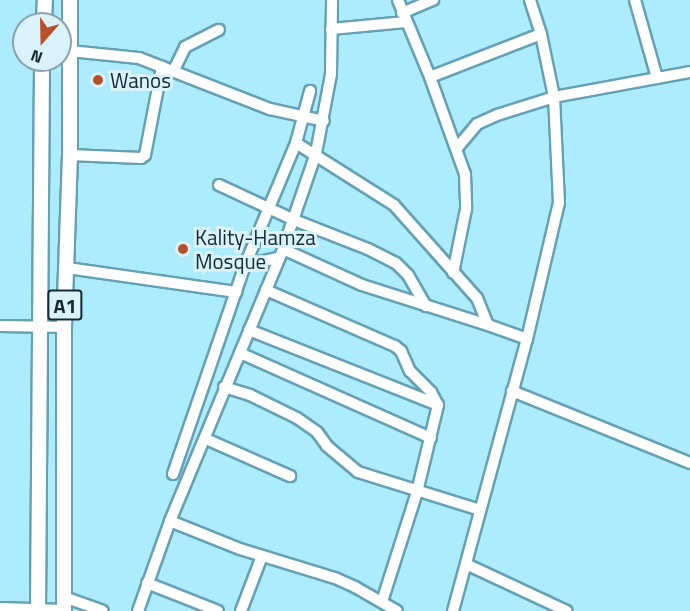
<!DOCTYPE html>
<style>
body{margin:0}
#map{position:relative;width:690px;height:611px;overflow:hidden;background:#adebff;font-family:"Titillium Web",sans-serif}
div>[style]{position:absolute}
.roads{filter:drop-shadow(2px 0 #64a1b3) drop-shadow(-2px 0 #64a1b3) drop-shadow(0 2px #64a1b3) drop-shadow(0 -2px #64a1b3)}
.minor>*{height:10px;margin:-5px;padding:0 5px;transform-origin:5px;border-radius:5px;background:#fff}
.major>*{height:14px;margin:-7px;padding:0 7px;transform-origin:7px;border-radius:7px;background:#fff}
.dots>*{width:16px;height:16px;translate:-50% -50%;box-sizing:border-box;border:3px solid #daf2fa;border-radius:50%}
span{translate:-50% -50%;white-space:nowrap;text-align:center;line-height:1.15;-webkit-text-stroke:6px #daf2fa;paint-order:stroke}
.shield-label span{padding:2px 4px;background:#daf2fa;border:2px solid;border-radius:4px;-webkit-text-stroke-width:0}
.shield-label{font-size:20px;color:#132c34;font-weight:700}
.poi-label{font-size:21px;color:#132c34}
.left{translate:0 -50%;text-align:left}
.north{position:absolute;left:12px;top:12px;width:60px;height:60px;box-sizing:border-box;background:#daf2fa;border:2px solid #8aa3ab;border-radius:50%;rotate:200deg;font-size:16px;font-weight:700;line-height:24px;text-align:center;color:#132c34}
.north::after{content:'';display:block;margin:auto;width:21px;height:27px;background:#b74f2b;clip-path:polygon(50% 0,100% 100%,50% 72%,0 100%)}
</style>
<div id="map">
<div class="roads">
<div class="minor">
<div style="left:398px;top:0;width:83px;rotate:67.4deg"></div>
<div style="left:430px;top:77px;width:103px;rotate:70.2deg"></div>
<div style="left:465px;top:174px;width:35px;rotate:88deg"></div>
<div style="left:466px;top:209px;width:65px;rotate:101.5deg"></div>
<div style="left:635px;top:0;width:81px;rotate:74.2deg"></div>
<div style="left:402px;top:13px;width:34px;rotate:-23deg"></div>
<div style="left:331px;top:29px;width:75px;rotate:-5.3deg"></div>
<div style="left:60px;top:50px;width:79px;rotate:5.8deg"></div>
<div style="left:139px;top:58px;width:141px;rotate:21.3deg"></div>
<div style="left:270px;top:109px;width:55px;rotate:12.5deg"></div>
<div style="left:173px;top:72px;width:28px;rotate:-64deg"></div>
<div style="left:185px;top:47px;width:38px;rotate:-27deg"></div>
<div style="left:430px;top:77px;width:119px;rotate:-21.2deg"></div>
<div style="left:296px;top:143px;width:116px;rotate:32.3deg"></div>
<div style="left:394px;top:205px;width:125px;rotate:48.3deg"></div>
<div style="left:477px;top:298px;width:29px;rotate:68deg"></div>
<div style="left:488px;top:325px;width:41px;rotate:19.7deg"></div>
<div style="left:457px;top:148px;width:31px;rotate:-50deg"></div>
<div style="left:477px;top:124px;width:22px;rotate:-24deg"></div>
<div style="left:497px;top:115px;width:60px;rotate:-17.5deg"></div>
<div style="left:554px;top:97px;width:138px;rotate:-10.4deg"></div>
<div style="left:70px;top:155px;width:71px;rotate:2.4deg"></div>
<div style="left:141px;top:158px;width:5px;rotate:-37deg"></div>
<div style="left:145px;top:155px;width:90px;rotate:-79.1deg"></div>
<div style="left:219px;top:185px;width:83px;rotate:25deg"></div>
<div style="left:294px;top:220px;width:79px;rotate:21.4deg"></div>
<div style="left:368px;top:249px;width:31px;rotate:27deg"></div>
<div style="left:396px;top:263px;width:17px;rotate:45deg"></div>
<div style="left:408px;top:275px;width:36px;rotate:60deg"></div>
<div style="left:283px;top:249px;width:87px;rotate:24.5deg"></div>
<div style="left:362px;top:285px;width:132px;rotate:17.6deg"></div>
<div style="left:245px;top:265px;width:35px;rotate:-12deg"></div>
<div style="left:67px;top:268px;width:171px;rotate:8.1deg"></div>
<div style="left:266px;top:290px;width:141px;rotate:23.5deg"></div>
<div style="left:395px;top:346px;width:8px;rotate:40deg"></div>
<div style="left:401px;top:351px;width:22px;rotate:66deg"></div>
<div style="left:410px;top:371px;width:30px;rotate:45deg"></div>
<div style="left:431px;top:392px;width:15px;rotate:62deg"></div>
<div style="left:438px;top:405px;width:89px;rotate:103.6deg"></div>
<div style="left:417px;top:492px;width:115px;rotate:107.7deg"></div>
<div style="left:0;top:326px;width:64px;rotate:0.9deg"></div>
<div style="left:249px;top:330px;width:203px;rotate:21.6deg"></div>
<div style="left:240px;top:353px;width:209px;rotate:24deg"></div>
<div style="left:224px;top:387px;width:27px;rotate:17deg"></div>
<div style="left:250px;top:395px;width:52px;rotate:26.1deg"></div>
<div style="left:297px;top:418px;width:24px;rotate:35deg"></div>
<div style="left:317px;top:432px;width:17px;rotate:54deg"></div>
<div style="left:327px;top:446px;width:40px;rotate:40deg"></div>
<div style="left:358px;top:472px;width:128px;rotate:17.3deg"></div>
<div style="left:512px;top:391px;width:192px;rotate:22deg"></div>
<div style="left:206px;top:439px;width:92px;rotate:23.8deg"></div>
<div style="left:173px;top:474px;width:221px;rotate:-71deg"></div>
<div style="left:245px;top:265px;width:132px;rotate:-67.3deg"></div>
<div style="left:296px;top:143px;width:54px;rotate:-74.9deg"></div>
<div style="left:170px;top:521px;width:75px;rotate:21.8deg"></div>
<div style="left:240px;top:549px;width:99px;rotate:17deg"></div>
<div style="left:335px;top:578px;width:22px;rotate:24deg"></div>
<div style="left:355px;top:587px;width:48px;rotate:29.7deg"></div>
<div style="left:466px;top:564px;width:111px;rotate:25deg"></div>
<div style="left:147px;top:583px;width:76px;rotate:21.5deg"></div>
<div style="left:64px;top:597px;width:41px;rotate:19.7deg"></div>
<div style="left:0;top:608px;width:64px;rotate:1.8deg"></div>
<div style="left:138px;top:611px;width:96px;rotate:-70.4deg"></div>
<div style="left:170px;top:521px;width:295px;rotate:-67.4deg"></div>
<div style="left:283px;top:249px;width:102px;rotate:-71deg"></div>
<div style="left:316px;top:153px;width:80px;rotate:-79.2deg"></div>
<div style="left:331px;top:74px;width:74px;rotate:-89.2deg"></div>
<div style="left:241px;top:611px;width:59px;rotate:-69.1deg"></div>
<div style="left:453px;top:611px;width:282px;rotate:-74.8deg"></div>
<div style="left:527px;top:339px;width:140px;rotate:-76.8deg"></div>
<div style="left:559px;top:203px;width:106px;rotate:-92.7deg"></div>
<div style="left:554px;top:97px;width:64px;rotate:-101.7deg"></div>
<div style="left:541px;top:34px;width:36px;rotate:-108deg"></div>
</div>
<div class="major">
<div style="left:44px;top:24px;width:24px;rotate:-88deg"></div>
<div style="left:38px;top:611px;width:551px;rotate:-89.58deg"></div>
<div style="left:64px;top:611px;width:284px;rotate:-90deg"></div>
<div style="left:64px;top:327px;width:172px;rotate:-88deg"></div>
<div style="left:70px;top:155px;width:155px;rotate:-90deg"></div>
</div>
</div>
<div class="dots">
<div style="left:98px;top:80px;background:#b74f2b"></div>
<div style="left:183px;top:249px;background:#b74f2b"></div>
</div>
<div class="shield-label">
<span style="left:65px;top:305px">A1</span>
</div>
<div class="poi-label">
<span class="left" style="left:110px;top:80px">Wanos</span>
<span class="left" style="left:195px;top:249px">Kality-Hamza<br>Mosque</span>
</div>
<div class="north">N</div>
</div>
